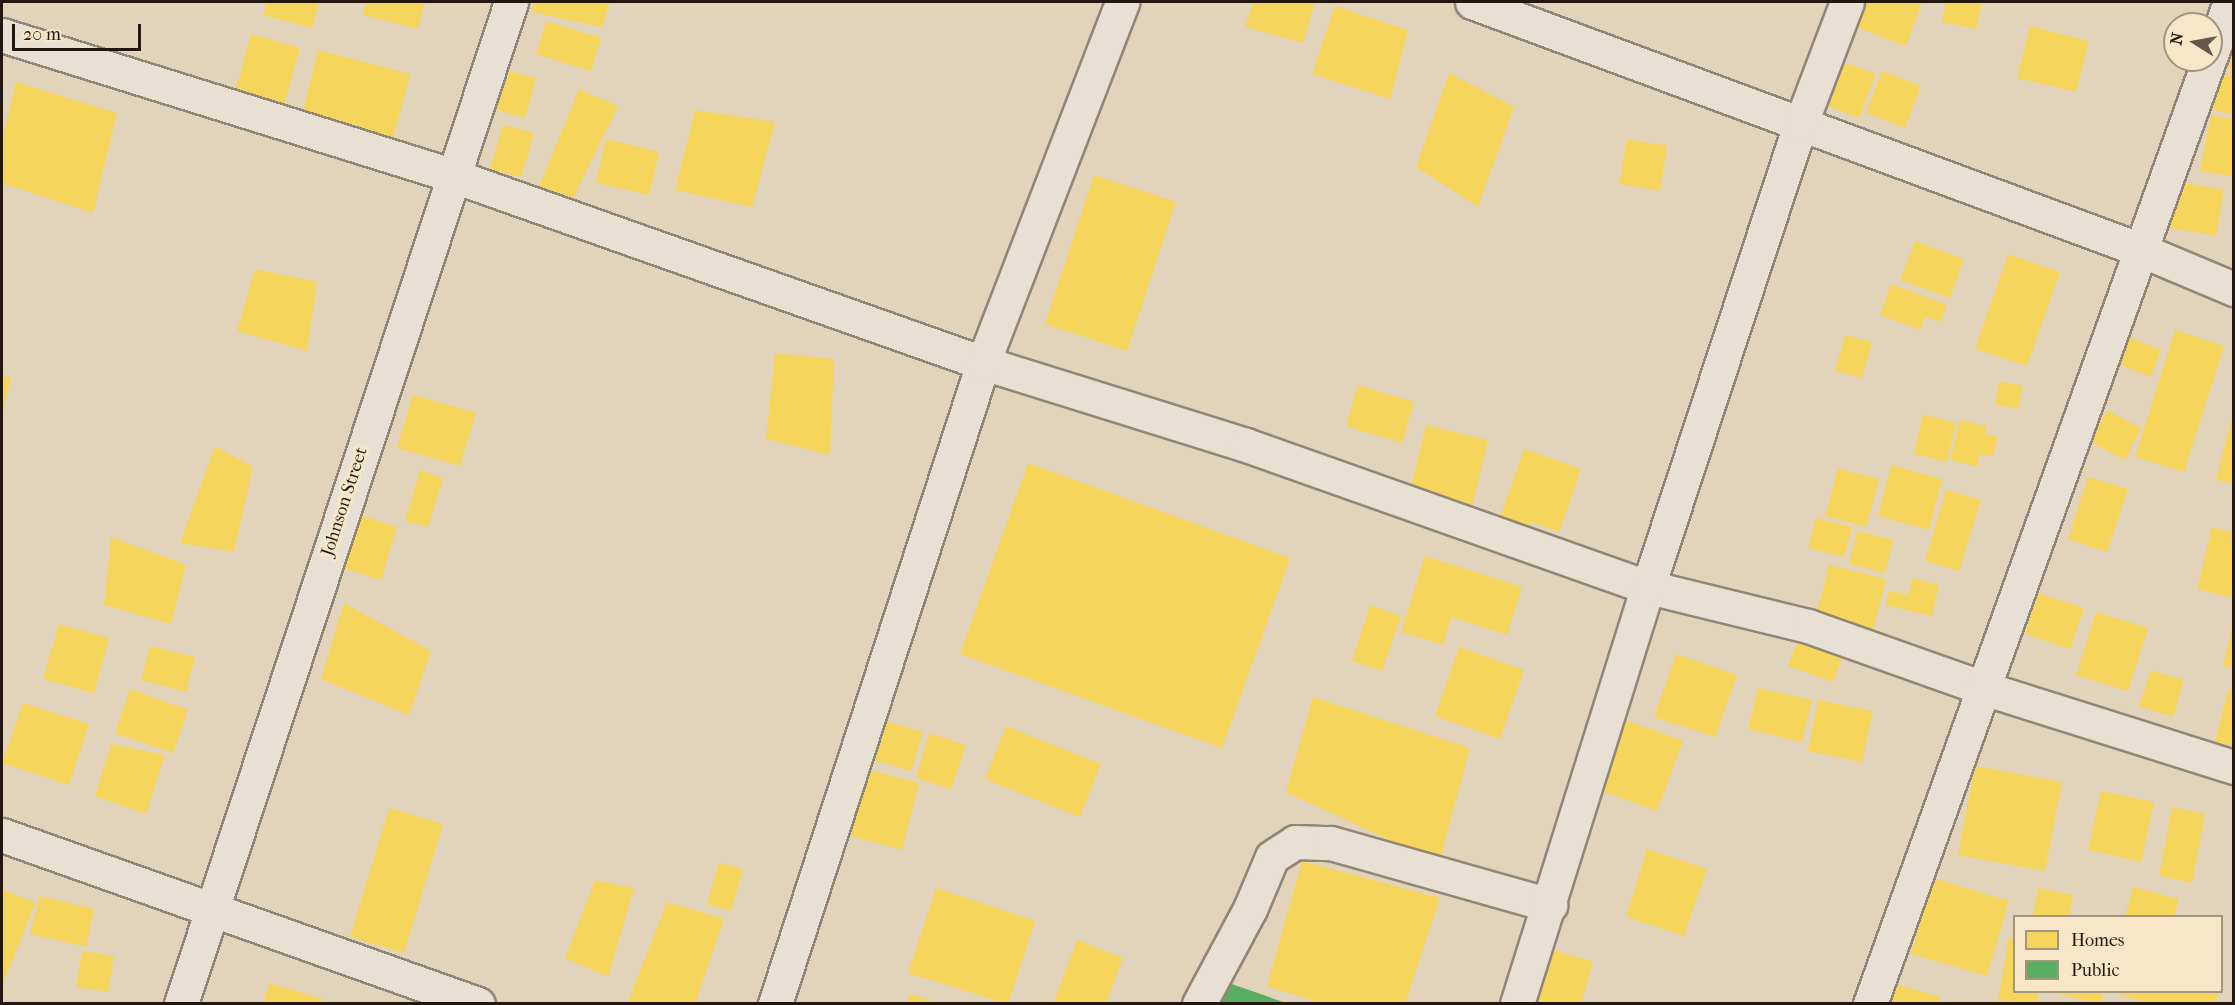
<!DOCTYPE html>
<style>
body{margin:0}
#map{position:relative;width:2235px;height:1005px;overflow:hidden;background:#e2d4ba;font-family:"IM FELL French Canon",serif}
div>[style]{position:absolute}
.homes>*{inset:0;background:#f6d55c}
.public>*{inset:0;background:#5aae61}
.roads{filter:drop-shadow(2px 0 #908677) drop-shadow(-2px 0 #908677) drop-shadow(0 2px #908677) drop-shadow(0 -2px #908677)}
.minor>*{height:33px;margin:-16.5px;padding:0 16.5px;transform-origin:16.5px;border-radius:16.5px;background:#e7e0d3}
span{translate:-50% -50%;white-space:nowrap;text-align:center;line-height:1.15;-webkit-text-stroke:6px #f7e7c8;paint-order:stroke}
.street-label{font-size:18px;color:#23170f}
.frame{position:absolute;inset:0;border:3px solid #23170f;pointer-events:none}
.legend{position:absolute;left:2013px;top:915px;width:210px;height:78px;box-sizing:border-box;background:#f7e7c8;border:2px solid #a2947e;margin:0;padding:8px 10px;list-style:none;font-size:18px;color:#23170f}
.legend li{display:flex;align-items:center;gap:12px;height:30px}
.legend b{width:30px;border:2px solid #a2947e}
.north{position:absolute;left:2163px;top:12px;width:60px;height:60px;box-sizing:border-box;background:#f7e7c8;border:2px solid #a2947e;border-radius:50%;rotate:281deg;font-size:16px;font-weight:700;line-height:24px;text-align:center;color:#23170f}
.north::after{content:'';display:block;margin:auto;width:21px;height:27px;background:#66594b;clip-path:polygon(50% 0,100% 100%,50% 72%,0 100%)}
.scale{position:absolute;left:12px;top:24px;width:129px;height:27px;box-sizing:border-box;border:3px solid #23170f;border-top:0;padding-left:8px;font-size:18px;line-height:21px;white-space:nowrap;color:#23170f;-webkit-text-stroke:4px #f7e7c8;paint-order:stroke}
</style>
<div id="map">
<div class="homes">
<div style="clip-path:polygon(267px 2px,319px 2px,312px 28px,263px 15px)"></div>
<div style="clip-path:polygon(366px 2px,425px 2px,418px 29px,363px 15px)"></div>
<div style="clip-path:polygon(534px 2px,610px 2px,602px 27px,532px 12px)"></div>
<div style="clip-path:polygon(1253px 2px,1315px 2px,1303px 43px,1245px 27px)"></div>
<div style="clip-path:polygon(1861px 2px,1922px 2px,1906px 46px,1853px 26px)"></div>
<div style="clip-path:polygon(1946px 2px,1982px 2px,1976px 29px,1942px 22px)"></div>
<div style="clip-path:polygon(1335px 6px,1408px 30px,1390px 99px,1312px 74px)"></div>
<div style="clip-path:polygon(546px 21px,601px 38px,591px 71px,536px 54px)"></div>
<div style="clip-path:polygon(2030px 26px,2089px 41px,2076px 92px,2017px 78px)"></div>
<div style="clip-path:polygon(2234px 26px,2234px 70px,2221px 67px)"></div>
<div style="clip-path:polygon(251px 34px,300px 48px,282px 112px,233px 98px)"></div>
<div style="clip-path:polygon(318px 50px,410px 74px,391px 147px,300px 123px)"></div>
<div style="clip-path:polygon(1832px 58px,1876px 74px,1859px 118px,1815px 101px)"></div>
<div style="clip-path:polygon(500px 69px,536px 78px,525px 118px,490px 108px)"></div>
<div style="clip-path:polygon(1882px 71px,1921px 86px,1905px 128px,1866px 113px)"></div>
<div style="clip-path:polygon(1449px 73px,1514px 107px,1478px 207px,1416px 167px)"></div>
<div style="clip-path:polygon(2223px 73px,2234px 76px,2234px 115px,2212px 109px)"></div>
<div style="clip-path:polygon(16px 82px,117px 113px,93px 213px,2px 183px,2px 141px)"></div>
<div style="clip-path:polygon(579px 89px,618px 106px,573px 198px,539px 186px)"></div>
<div style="clip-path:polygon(695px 110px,775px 122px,752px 207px,675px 190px)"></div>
<div style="clip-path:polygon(2211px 115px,2234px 119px,2234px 177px,2200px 171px)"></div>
<div style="clip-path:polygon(503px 125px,534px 133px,521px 177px,490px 169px)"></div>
<div style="clip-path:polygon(606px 139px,659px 152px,649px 195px,596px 183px)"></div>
<div style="clip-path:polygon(1627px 139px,1667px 146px,1660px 191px,1619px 184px)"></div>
<div style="clip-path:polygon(1094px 175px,1176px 202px,1127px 351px,1045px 324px)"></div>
<div style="clip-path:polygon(2174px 181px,2224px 190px,2216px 236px,2165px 227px)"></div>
<div style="clip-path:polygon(1915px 241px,1964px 259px,1950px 298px,1900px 280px)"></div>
<div style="clip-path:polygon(2008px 254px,2060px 272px,2027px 366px,1975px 349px)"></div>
<div style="clip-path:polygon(255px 269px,317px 282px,307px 351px,237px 331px)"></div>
<div style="clip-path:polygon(1891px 284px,1947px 305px,1941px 322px,1925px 317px,1920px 330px,1880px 315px)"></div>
<div style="clip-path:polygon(2175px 330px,2224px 346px,2184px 472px,2135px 457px)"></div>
<div style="clip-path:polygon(1845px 335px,1872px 342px,1862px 378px,1835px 371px)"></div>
<div style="clip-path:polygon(2124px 335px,2161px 350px,2151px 377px,2113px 362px)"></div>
<div style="clip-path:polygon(775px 353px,834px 359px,830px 455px,766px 439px)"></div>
<div style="clip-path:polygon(2px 375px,11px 378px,2px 415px)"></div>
<div style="clip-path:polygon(1999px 381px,2023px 386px,2018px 409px,1995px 405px)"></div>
<div style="clip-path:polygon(1358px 385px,1414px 402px,1402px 443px,1346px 426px)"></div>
<div style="clip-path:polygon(413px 395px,476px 413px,460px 466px,397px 448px)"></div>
<div style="clip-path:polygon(2234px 409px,2234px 484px,2216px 480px)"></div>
<div style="clip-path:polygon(2107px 410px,2141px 428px,2125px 460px,2090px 442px)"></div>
<div style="clip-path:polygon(1923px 414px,1956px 423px,1947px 462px,1914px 454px)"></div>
<div style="clip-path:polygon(1960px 420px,1987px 426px,1985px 434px,1998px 436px,1993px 456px,1980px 454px,1977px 467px,1950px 460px)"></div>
<div style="clip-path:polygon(1426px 425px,1488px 440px,1472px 506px,1410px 491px)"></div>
<div style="clip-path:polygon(215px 446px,253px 467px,234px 552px,180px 543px)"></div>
<div style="clip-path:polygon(1524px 449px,1581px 469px,1559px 532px,1531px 522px,1527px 533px,1498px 523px)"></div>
<div style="clip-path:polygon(1028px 463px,1290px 558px,1222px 748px,960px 654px)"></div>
<div style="clip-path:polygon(1891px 465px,1942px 479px,1929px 530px,1878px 516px)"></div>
<div style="clip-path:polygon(1838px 468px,1879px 479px,1866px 527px,1825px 516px)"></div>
<div style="clip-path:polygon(420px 470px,443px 478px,428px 527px,405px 521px)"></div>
<div style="clip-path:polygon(2088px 477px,2128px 489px,2107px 552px,2068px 539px)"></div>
<div style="clip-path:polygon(1946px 490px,1981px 500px,1959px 571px,1925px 561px)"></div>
<div style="clip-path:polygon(354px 513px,397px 527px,381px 580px,337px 566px)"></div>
<div style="clip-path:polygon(1816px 518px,1852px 527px,1844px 557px,1808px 548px)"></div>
<div style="clip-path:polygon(2212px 527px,2234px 533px,2234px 598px,2197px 589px)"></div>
<div style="clip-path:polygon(1857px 531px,1893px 540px,1885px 573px,1849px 564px)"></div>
<div style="clip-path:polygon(111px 537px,186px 565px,171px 624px,104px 605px)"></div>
<div style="clip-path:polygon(1425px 556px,1522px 587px,1507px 635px,1451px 617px,1443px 645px,1401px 632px)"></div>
<div style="clip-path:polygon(1829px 565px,1886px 579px,1873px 630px,1816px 616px)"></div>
<div style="clip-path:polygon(1913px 578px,1939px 585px,1932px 616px,1885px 605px,1889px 591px,1908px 595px)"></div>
<div style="clip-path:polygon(2038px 593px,2084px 608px,2070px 649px,2025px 634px)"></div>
<div style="clip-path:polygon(344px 603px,431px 651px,409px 715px,321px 679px)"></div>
<div style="clip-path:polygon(1370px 605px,1401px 616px,1382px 671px,1352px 661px)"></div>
<div style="clip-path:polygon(2096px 612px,2148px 628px,2128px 691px,2076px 675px)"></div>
<div style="clip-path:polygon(2234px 621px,2234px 668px,2223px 666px)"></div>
<div style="clip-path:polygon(59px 624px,109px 638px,94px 693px,43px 679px)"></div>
<div style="clip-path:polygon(1799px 636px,1844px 652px,1833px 682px,1788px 666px)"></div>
<div style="clip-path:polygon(150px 646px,195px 657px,186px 692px,141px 680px)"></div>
<div style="clip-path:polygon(1459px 647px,1524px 670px,1500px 739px,1435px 716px)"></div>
<div style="clip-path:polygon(1676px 654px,1737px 675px,1715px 737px,1654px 717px)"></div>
<div style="clip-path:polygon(2151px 670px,2184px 680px,2173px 717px,2139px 706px)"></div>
<div style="clip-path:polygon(1758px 688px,1812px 700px,1802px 742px,1748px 729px)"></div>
<div style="clip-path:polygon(130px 689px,188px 710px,173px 753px,115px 733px)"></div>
<div style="clip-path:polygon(2228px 690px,2234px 691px,2234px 746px,2215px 742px)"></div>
<div style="clip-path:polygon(1313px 697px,1470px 748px,1439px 863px,1286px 792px)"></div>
<div style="clip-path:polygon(1818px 700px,1873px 711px,1862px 762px,1808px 751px)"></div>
<div style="clip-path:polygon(23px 703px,89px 724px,69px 785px,2px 763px)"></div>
<div style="clip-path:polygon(875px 718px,923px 732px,911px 771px,864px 757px)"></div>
<div style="clip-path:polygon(1625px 720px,1683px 741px,1657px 811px,1599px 790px)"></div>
<div style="clip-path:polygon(1006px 726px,1101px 764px,1080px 817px,985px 779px)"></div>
<div style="clip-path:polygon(929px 733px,966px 745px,951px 789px,916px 778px)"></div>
<div style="clip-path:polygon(111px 744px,165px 755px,146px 814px,95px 796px)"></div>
<div style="clip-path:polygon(1975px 766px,2062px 782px,2045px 871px,1958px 855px)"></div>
<div style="clip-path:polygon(857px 767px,919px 783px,902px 850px,840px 833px)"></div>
<div style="clip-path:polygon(2101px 791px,2154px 802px,2141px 862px,2088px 850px)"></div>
<div style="clip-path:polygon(2172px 807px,2205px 814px,2192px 883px,2159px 876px)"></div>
<div style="clip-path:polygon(389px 808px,443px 824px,404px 953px,350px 937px)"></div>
<div style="clip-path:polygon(1647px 849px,1707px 869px,1684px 936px,1626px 917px)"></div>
<div style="clip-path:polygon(1302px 861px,1440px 898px,1405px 1004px,1324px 1004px,1267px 986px)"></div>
<div style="clip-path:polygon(719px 862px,743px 869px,731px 911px,707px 904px)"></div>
<div style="clip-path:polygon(1933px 878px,2009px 901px,1987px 976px,1911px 954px)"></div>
<div style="clip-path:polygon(595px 880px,634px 888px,608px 977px,565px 958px)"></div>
<div style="clip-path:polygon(2133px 887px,2179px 899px,2174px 916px,2125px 916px)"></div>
<div style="clip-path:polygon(936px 888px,1035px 921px,1008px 1004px,908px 973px)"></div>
<div style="clip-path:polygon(2038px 888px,2073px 895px,2069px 916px,2033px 916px)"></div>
<div style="clip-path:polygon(2px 889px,35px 903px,2px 986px)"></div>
<div style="clip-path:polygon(40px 896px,94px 909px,86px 947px,30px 934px)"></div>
<div style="clip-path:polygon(667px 902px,724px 919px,695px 1004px,627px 1004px)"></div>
<div style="clip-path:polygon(2009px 937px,2014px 938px,2014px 992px,2039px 992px,2036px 1004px,1998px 1000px)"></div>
<div style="clip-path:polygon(1077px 940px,1123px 958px,1106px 1004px,1053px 1004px)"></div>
<div style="clip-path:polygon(1548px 948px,1593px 962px,1581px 1004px,1532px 1001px)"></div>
<div style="clip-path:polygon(82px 951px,114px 956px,108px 992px,76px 987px)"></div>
<div style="clip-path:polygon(1879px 979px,1940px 997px,1939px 1004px,1872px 1004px)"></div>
<div style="clip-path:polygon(269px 983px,323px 999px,322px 1004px,263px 1004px)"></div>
<div style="clip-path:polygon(2050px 992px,2104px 992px,2100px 1004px)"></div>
<div style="clip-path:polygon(2110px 992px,2218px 992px,2216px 1004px,2151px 1004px)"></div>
<div style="clip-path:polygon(910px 994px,937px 1003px,937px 1004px,907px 1004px)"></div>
</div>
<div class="public">
<div style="clip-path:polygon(1226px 982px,1286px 1003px,1286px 1004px,1219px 1004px)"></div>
</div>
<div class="roads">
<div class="minor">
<div style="left:1472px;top:2px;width:713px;rotate:20.34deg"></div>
<div style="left:2141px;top:250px;width:101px;rotate:22.8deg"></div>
<div style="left:2px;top:35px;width:473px;rotate:17.3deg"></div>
<div style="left:454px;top:176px;width:561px;rotate:19.47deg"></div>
<div style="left:983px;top:363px;width:275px;rotate:17.3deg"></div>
<div style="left:1246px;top:445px;width:426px;rotate:19.5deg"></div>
<div style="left:1648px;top:587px;width:165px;rotate:13.7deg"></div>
<div style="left:1808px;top:626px;width:186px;rotate:19.5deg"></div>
<div style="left:1983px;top:688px;width:263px;rotate:17.5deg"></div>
<div style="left:2211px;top:55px;width:56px;rotate:-70.3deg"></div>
<div style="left:2px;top:835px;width:505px;rotate:19.55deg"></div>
<div style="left:181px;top:1004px;width:1055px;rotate:-71.77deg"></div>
<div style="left:775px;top:1004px;width:674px;rotate:-72.02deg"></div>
<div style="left:983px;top:363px;width:387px;rotate:-68.9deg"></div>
<div style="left:1199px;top:1004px;width:108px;rotate:-61.8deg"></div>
<div style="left:1250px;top:909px;width:56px;rotate:-67.1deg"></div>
<div style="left:1272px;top:857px;width:27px;rotate:-33deg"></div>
<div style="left:1295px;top:842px;width:36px;rotate:2deg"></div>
<div style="left:1331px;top:843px;width:228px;rotate:15.8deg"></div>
<div style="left:1517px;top:1004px;width:437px;rotate:-72.6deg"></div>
<div style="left:1648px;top:587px;width:489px;rotate:-71.8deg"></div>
<div style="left:1801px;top:123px;width:129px;rotate:-69.2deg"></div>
<div style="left:1870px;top:1004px;width:1003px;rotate:-70.25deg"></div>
</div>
</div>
<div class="street-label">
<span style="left:345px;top:502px;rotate:-72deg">Johnson Street</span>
</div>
<div class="frame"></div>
<ul class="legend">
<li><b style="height:16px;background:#f6d55c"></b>Homes</li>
<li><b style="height:16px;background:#5aae61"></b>Public</li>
</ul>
<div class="north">N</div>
<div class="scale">20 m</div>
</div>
